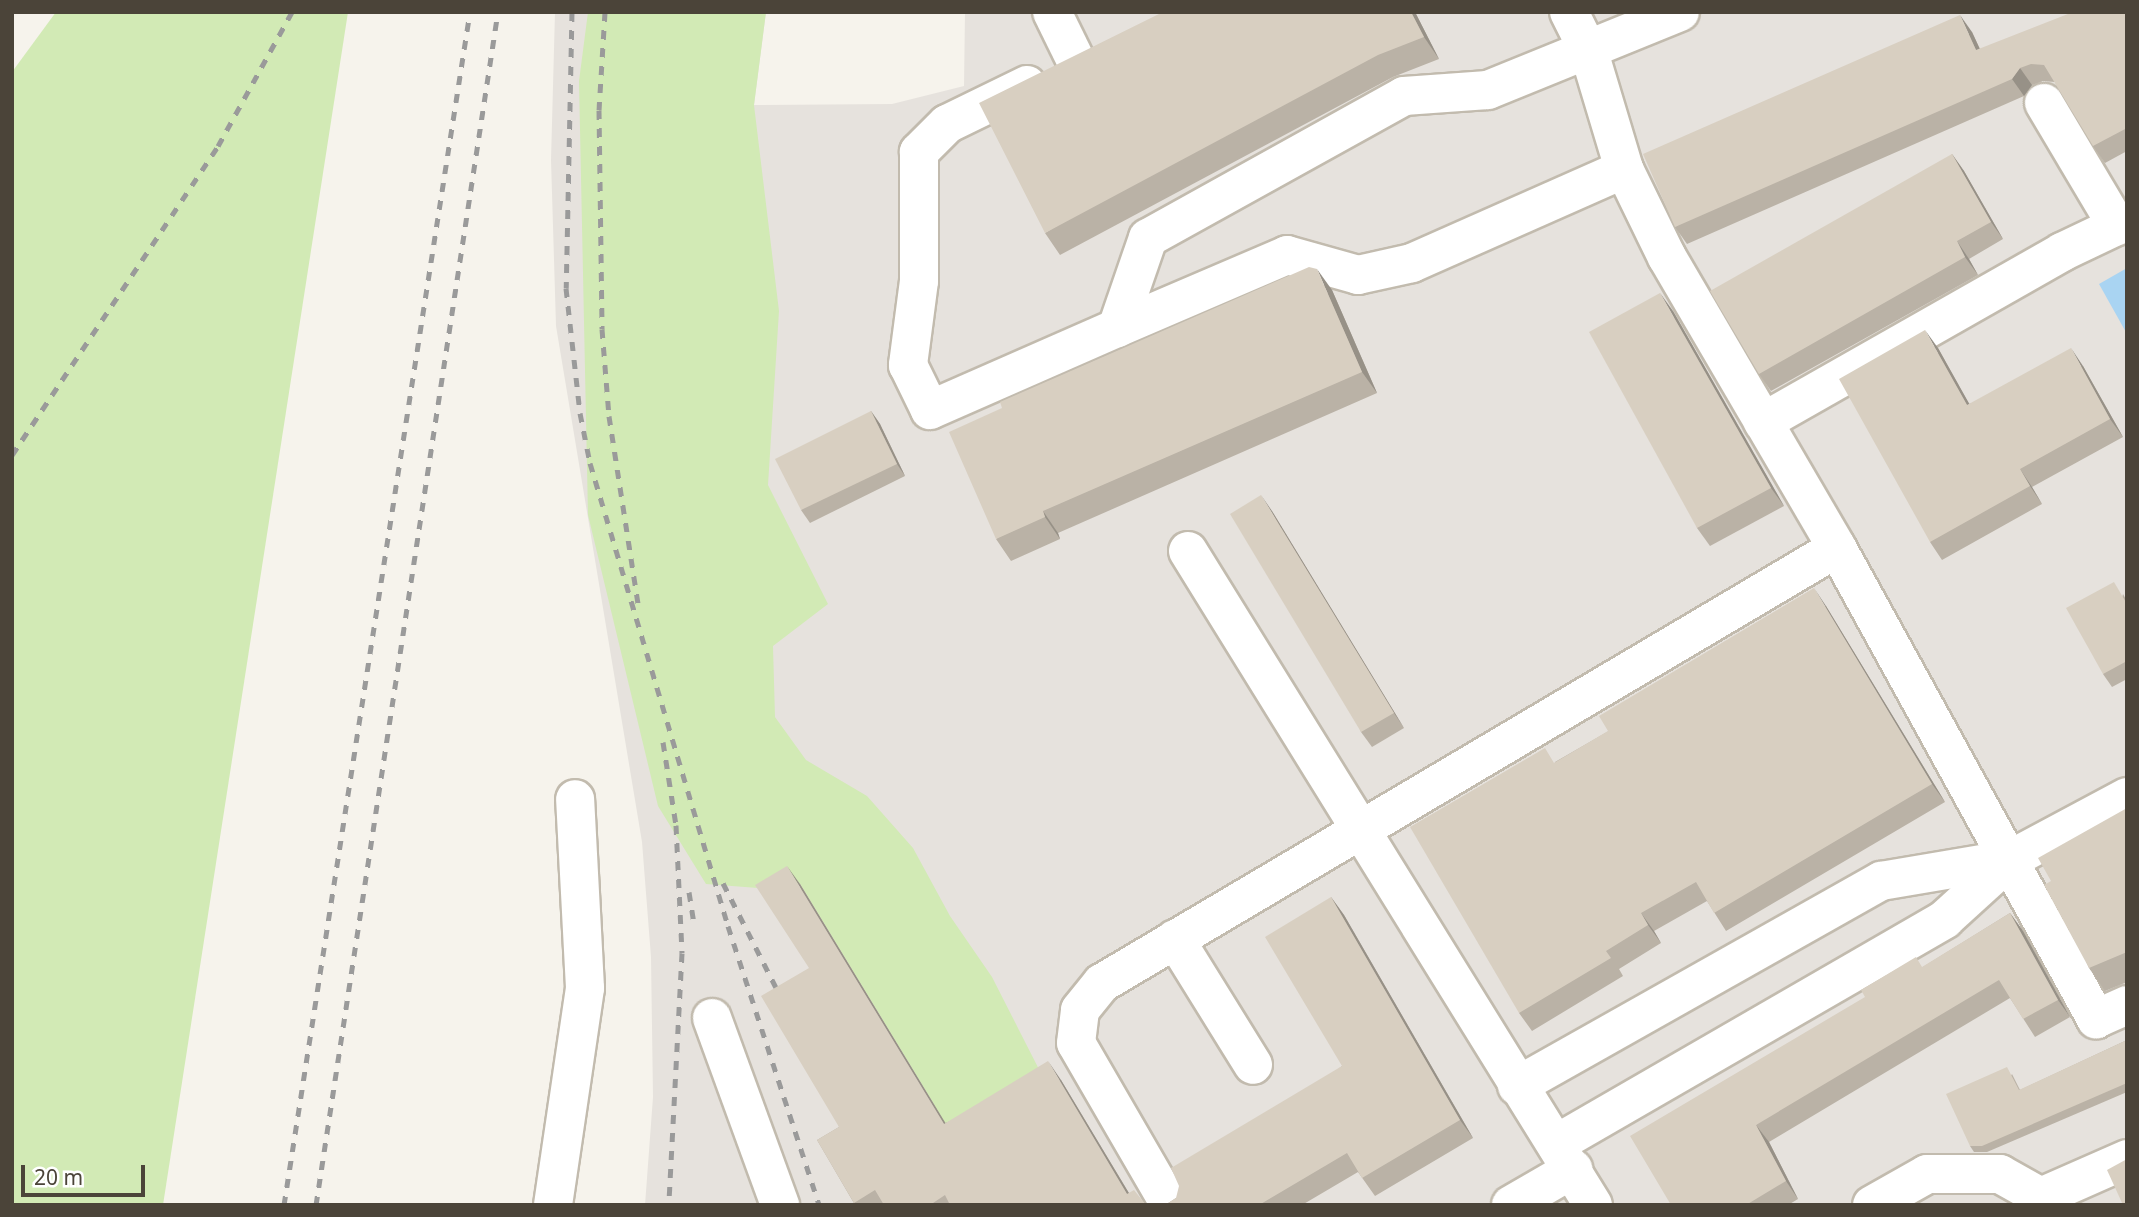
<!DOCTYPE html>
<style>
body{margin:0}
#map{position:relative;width:2139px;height:1217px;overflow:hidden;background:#f6f3ec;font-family:"Noto Sans",sans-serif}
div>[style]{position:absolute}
.industrial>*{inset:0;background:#e6e2dd}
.green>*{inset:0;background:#d2eab5}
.water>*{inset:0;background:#a9d4f2}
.roads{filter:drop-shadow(2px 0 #c2bbae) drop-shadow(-2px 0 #c2bbae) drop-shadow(0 2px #c2bbae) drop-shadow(0 -2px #c2bbae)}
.minor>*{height:38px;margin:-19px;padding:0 19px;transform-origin:19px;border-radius:19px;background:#fff}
.rail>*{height:5px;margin-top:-2.5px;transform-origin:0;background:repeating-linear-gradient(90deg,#9a9a9a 0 9px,transparent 0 18px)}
.wall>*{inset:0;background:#bab2a6}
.shaded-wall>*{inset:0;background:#979187}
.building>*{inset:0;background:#d8cfc1}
span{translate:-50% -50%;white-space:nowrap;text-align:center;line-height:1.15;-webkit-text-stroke:7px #fff;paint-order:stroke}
.frame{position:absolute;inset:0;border:14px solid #4b4439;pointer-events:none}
.scale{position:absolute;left:21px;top:1165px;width:124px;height:32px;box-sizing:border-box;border:4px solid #4b4439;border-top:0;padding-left:9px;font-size:21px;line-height:24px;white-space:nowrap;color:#4b4439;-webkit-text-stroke:5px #fff;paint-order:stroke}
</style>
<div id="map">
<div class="industrial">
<div style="clip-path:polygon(555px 12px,766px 12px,754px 105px,892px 104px,964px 86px,965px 12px,2127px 12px,2127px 1205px,645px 1205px,653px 1097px,651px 957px,642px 842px,556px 326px,551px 160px)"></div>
</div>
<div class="green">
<div style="clip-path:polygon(56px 12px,348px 12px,163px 1205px,12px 1205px,12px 72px)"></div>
<div style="clip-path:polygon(588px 12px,766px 12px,754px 105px,779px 311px,768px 485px,828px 604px,773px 646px,775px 717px,806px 760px,867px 796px,913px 848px,950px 916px,992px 977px,1048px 1087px,926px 1160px,935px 1106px,800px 884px,758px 888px,706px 884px,658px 806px,588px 515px,579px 81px)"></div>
</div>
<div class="water">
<div style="clip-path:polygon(2127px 268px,2127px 334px,2099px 284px)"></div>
</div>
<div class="roads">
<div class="minor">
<div style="left:1052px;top:12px;width:55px;rotate:63.9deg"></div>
<div style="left:1569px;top:12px;width:45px;rotate:63.4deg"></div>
<div style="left:1589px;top:52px;width:122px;rotate:73.3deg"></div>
<div style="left:1624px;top:169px;width:98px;rotate:64deg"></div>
<div style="left:1667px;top:257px;width:337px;rotate:59.7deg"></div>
<div style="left:1837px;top:548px;width:538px;rotate:61.19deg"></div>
<div style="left:2096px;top:1019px;width:34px;rotate:-24deg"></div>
<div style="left:1027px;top:85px;width:89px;rotate:154deg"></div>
<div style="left:947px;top:124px;width:40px;rotate:135deg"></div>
<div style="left:919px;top:152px;width:129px;rotate:90deg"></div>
<div style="left:919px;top:281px;width:85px;rotate:97.5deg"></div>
<div style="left:908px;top:365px;width:50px;rotate:63.9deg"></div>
<div style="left:930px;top:410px;width:204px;rotate:-23.7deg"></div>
<div style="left:1117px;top:328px;width:95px;rotate:-71deg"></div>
<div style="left:1148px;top:238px;width:293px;rotate:-29deg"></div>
<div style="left:1404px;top:96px;width:84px;rotate:-4.1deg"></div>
<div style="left:1488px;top:90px;width:207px;rotate:-22.1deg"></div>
<div style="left:2044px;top:103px;width:143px;rotate:59.3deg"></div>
<div style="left:1117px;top:328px;width:185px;rotate:-23.2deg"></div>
<div style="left:1287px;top:255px;width:74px;rotate:15.7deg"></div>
<div style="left:1358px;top:275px;width:55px;rotate:-12.5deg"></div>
<div style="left:1412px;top:263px;width:232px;rotate:-23.9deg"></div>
<div style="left:1763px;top:422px;width:344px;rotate:-29.6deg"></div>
<div style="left:2062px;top:252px;width:72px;rotate:-25.5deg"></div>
<div style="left:1188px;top:551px;width:769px;rotate:58.23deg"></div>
<div style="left:1175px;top:939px;width:148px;rotate:58.2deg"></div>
<div style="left:712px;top:1018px;width:199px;rotate:70deg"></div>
<div style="left:1517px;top:1086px;width:418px;rotate:-29.4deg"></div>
<div style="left:1881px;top:881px;width:132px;rotate:-9.6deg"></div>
<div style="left:2011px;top:859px;width:132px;rotate:-28.1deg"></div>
<div style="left:1556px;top:1144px;width:449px;rotate:-30deg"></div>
<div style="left:1945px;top:919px;width:89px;rotate:-42.3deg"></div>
<div style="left:553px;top:1205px;width:219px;rotate:-81.6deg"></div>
<div style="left:585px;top:988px;width:189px;rotate:-93deg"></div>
<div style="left:1170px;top:1205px;width:187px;rotate:-120.1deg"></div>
<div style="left:1076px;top:1043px;width:33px;rotate:-83deg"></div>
<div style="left:1080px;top:1010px;width:35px;rotate:-51deg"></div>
<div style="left:1102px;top:983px;width:854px;rotate:-30.62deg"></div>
<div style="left:1511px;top:1205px;width:72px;rotate:-30.1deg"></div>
<div style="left:1872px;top:1205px;width:63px;rotate:-29.4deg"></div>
<div style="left:1927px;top:1174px;width:73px"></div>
<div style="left:2000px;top:1174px;width:47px;rotate:29.3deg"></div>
<div style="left:2044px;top:1205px;width:9px;rotate:-111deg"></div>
<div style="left:2041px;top:1197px;width:94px;rotate:-23.8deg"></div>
</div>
</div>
<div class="rail">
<div style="left:572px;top:12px;width:276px;rotate:91.2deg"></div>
<div style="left:566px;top:288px;width:126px;rotate:83.6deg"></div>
<div style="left:580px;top:413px;width:51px;rotate:78.7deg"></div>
<div style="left:590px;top:463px;width:483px;rotate:73.4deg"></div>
<div style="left:728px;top:926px;width:293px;rotate:71.9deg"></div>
<div style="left:605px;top:12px;width:98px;rotate:93.5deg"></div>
<div style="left:599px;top:110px;width:219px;rotate:89.2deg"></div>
<div style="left:602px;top:329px;width:87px;rotate:85.4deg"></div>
<div style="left:609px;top:416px;width:190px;rotate:81.2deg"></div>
<div style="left:12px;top:455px;width:371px;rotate:-56.3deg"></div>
<div style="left:218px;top:146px;width:153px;rotate:-61.1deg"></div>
<div style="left:663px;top:742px;width:84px;rotate:81.1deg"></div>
<div style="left:676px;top:825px;width:128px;rotate:87.3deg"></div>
<div style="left:682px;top:953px;width:252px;rotate:93deg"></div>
<div style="left:723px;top:883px;width:137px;rotate:63.1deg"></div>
<div style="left:689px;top:892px;width:31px;rotate:81deg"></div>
<div style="left:284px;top:1205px;width:1207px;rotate:-81.14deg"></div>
<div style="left:316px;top:1205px;width:1207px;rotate:-81.33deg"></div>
</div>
<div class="wall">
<div style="clip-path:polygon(1415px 12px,1439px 59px,1393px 77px,1060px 255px,1045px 233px)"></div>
<div style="clip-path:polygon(2127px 12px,2127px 151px,2105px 163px,2093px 146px,2055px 82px,2043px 81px,2032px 85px,2024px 96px,1687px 244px,1675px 227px,1972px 32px,1980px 49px)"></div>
<div style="clip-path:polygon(1952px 154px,1964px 171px,2003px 239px,1969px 259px,1978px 275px,1771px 391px,1759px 374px)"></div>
<div style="clip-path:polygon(1332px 290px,1377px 393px,1058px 533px,1060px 539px,1011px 561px,996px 539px)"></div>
<div style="clip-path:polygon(1673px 311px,1784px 506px,1710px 546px,1697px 528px)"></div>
<div style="clip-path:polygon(1938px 348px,1969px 404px,2083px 366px,2123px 437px,2032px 487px,2042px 504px,1942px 560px,1930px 542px)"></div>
<div style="clip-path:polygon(871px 411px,880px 424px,905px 476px,810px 523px,801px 510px)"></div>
<div style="clip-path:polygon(1272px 511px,1404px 728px,1372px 747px,1361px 732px)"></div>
<div style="clip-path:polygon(2123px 594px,2127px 601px,2127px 679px,2112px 687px,2103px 674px)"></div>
<div style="clip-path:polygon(1826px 606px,1945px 802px,1726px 931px,1707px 901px,1654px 931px,1661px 943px,1619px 969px,1623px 976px,1532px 1031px,1519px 1013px,1555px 762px)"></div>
<div style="clip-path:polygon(2127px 808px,2127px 982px,2105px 991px,2089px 968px,2051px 881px)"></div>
<div style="clip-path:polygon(800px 884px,945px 1123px,1061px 1080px,1129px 1193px,1146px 1205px,855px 1205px,817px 1140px,839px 1127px,809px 968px)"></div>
<div style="clip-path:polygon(1331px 897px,1344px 915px,1473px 1138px,1375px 1196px,1358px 1172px,1302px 1205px,1165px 1205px,1176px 1198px,1342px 1066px)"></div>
<div style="clip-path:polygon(2010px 913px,2023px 931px,2070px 1017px,2035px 1037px,2010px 998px,1769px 1142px,1798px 1199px,1788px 1205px,1671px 1205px,1923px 967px)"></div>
<div style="clip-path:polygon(2127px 1040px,2127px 1092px,1987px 1152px,1974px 1152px,1970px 1146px,2012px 1074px,2020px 1090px)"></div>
</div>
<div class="shaded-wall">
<div style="clip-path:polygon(1411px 12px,1415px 12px,1439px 59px,1424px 37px)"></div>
<div style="clip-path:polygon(1960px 15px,1972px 32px,1988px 67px,1976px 50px)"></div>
<div style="clip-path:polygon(2020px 68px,2032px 85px,2024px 96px,2012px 79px)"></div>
<div style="clip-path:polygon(1952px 154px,1964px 171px,2003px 239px,1991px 222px)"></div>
<div style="clip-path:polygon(1957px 241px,1969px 259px,1978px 275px,1965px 257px)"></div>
<div style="clip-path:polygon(1317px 269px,1332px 290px,1377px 393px,1362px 372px)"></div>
<div style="clip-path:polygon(1660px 293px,1673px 311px,1784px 506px,1771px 488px)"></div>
<div style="clip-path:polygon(1925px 330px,1938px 348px,1980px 423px,1967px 405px)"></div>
<div style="clip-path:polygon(2071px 348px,2083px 366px,2123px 437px,2110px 419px)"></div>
<div style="clip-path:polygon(871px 411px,880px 424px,905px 476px,897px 464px)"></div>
<div style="clip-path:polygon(2020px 469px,2032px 487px,2042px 504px,2030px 486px)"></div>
<div style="clip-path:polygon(1261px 495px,1272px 511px,1404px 728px,1394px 713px)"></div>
<div style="clip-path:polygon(1043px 511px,1058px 533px,1060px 539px,1045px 517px)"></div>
<div style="clip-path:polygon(1814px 588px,1826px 606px,1945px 802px,1932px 784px)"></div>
<div style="clip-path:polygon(787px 866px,800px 884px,957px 1142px,944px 1124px)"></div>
<div style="clip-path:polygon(1331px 897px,1344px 915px,1473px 1138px,1460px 1120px)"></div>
<div style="clip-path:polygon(1641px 913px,1654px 931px,1661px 943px,1648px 925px)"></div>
<div style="clip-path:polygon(2010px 913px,2023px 931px,2070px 1017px,2058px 1000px)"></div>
<div style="clip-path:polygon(1048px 1061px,1061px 1080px,1136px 1205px,1127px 1194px)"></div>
<div style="clip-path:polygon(1756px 1125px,1769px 1142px,1798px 1199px,1786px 1181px)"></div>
</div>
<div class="building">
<div style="clip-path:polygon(1163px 12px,1411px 12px,1424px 37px,1378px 55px,1045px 233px,979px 103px)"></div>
<div style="clip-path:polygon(2073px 12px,2127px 12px,2127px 128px,2093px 146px,2044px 65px,2031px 64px,2020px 68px,2012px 79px,1675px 227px,1643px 154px,1960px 15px,1976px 50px)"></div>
<div style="clip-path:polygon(1952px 154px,1991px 222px,1957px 241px,1965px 257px,1759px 374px,1710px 291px)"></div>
<div style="clip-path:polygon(1309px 267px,1317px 269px,1362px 372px,1043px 511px,1045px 517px,996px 539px,949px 432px,1002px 408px,1000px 402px)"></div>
<div style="clip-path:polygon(1660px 293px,1771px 488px,1697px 528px,1589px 332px)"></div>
<div style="clip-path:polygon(1925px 330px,1967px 405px,2071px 348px,2110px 419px,2020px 469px,2030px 486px,1930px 542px,1839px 379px)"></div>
<div style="clip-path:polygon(871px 411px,897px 464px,801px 510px,775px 459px)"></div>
<div style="clip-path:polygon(1261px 495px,1394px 713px,1361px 732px,1230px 514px)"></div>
<div style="clip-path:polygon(2114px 582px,2127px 604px,2127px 661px,2103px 674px,2066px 608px)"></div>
<div style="clip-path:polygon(1814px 588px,1932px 784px,1714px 913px,1696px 882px,1641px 913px,1648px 925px,1606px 951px,1611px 958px,1519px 1013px,1410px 827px,1545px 748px,1554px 763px,1608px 731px,1599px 716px)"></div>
<div style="clip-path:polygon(2127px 808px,2127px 952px,2089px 968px,2044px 885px,2051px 881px,2038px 858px)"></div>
<div style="clip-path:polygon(787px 866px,944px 1124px,1048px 1061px,1127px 1194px,1134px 1190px,1146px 1205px,950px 1205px,945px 1195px,930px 1205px,884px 1205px,875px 1190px,854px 1203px,817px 1140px,839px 1127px,761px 996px,809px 968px,755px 885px)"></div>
<div style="clip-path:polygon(1331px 897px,1460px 1120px,1362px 1178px,1347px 1153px,1259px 1205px,1165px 1205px,1176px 1198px,1179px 1186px,1171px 1168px,1342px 1066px,1265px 937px)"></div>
<div style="clip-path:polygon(2010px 913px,2058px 1000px,2023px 1019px,1999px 980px,1756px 1125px,1786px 1181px,1746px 1205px,1671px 1205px,1630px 1136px,1865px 997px,1861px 990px,1916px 957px,1922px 967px)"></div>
<div style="clip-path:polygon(2127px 1040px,2127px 1083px,1982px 1146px,1970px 1146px,1946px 1094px,2007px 1067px,2019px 1090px)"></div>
<div style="clip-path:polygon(2127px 1159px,2127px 1205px,2123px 1205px,2107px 1170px)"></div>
</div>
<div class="frame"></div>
<div class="scale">20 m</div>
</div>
